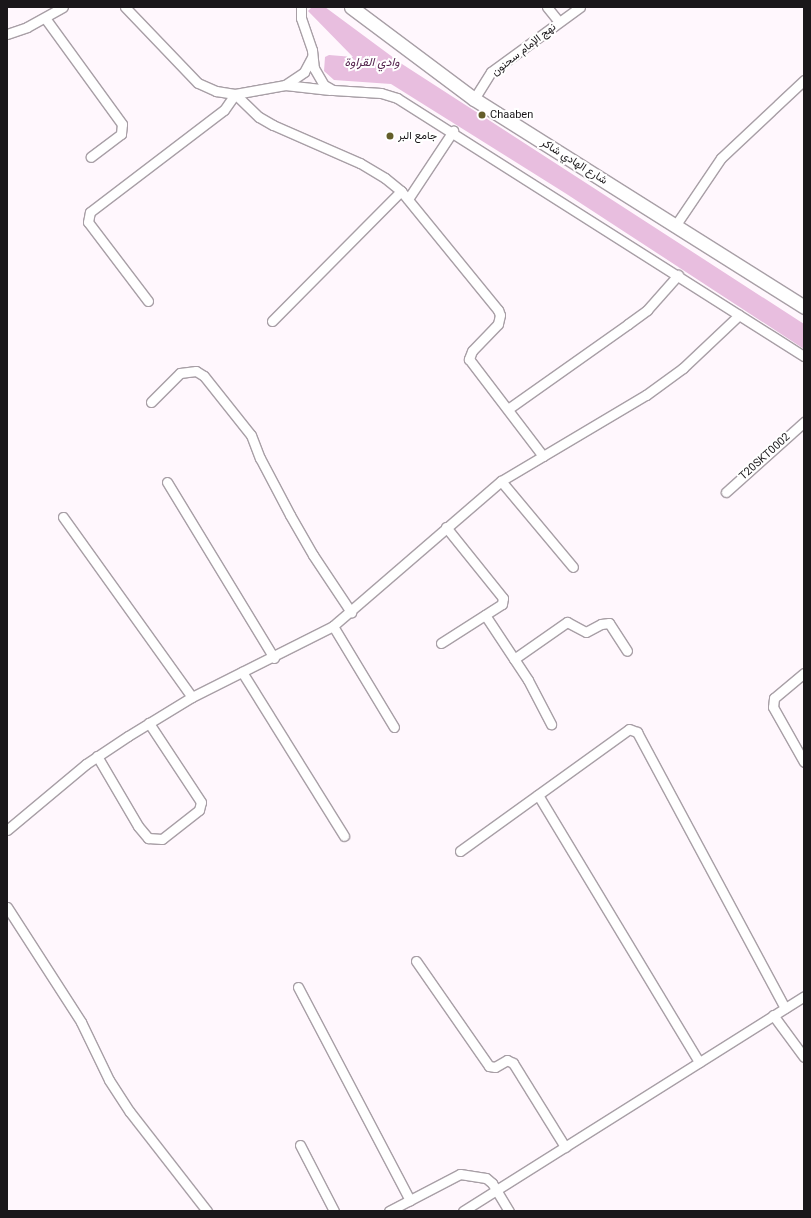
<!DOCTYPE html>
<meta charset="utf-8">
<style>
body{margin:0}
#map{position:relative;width:811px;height:1218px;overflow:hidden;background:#fff7fd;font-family:Roboto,Vazirmatn,sans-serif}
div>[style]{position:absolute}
.water>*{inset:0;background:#e8bedf}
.roads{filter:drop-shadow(1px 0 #a89fa6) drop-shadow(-1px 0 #a89fa6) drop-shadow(0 1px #a89fa6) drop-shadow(0 -1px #a89fa6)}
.street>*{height:9px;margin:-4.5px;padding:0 4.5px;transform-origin:4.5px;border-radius:4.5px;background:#fff}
.secondary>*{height:13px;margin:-6.5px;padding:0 6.5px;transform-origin:6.5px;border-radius:6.5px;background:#fff}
.dots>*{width:11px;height:11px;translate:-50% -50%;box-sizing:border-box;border:2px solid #fff;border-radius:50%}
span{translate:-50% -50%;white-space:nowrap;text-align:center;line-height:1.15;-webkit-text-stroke:4px #fff;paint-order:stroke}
.street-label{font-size:11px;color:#1a171a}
.poi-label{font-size:11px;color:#1a171a}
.left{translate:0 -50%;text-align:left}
.water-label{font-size:12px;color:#511f4a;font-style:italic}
.frame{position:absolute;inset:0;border:8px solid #1a171a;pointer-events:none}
</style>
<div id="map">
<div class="water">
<div style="clip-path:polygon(312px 7px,325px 7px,402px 64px,804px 324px,804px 349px,565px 193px,391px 84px,334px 80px,324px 71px,325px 57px,329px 55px,353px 57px,308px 11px)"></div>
</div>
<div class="roads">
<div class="street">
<div style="left:125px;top:7px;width:105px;rotate:46.2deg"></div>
<div style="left:198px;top:83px;width:20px;rotate:24deg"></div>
<div style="left:216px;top:91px;width:19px;rotate:9deg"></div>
<div style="left:235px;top:94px;width:51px;rotate:-10.2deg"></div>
<div style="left:285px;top:85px;width:45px;rotate:6.3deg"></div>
<div style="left:301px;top:7px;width:11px;rotate:90deg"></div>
<div style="left:301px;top:18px;width:34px;rotate:71deg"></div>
<div style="left:312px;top:50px;width:18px;rotate:84deg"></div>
<div style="left:314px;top:68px;width:20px;rotate:60deg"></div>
<div style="left:324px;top:85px;width:10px;rotate:29deg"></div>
<div style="left:333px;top:90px;width:48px;rotate:3.6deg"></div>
<div style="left:381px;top:93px;width:17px;rotate:17deg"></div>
<div style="left:397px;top:98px;width:482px;rotate:32.4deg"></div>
<div style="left:547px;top:7px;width:19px;rotate:51deg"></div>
<div style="left:45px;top:18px;width:131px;rotate:54deg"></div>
<div style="left:122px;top:124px;width:10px;rotate:96deg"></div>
<div style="left:121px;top:134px;width:38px;rotate:143deg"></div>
<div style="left:7px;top:34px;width:21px;rotate:-19deg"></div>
<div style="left:27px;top:27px;width:41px;rotate:-29.1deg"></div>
<div style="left:285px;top:85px;width:23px;rotate:-34deg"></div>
<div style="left:304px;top:72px;width:17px;rotate:-62deg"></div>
<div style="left:235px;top:94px;width:33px;rotate:44deg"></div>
<div style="left:259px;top:117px;width:16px;rotate:30deg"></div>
<div style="left:273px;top:125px;width:95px;rotate:23.6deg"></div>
<div style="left:360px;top:163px;width:29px;rotate:31deg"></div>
<div style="left:385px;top:178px;width:21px;rotate:39deg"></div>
<div style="left:401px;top:191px;width:154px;rotate:50.8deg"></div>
<div style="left:498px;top:310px;width:5px;rotate:68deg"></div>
<div style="left:500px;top:315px;width:9px;rotate:103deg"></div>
<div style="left:498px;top:324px;width:37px;rotate:134deg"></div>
<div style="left:472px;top:351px;width:9px;rotate:111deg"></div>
<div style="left:469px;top:359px;width:122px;rotate:52.7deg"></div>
<div style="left:474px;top:99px;width:32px;rotate:-58deg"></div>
<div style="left:491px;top:72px;width:110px;rotate:-36.1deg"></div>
<div style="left:408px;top:199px;width:82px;rotate:-56.5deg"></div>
<div style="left:675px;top:226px;width:82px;rotate:-55.9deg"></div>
<div style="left:721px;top:158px;width:114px;rotate:-43.2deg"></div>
<div style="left:148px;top:301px;width:99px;rotate:-127.2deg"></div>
<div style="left:88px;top:222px;width:10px;rotate:-79deg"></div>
<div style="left:90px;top:212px;width:168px;rotate:-37.3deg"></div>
<div style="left:224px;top:110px;width:19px;rotate:-55deg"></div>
<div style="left:272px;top:321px;width:183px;rotate:-45.2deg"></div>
<div style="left:151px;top:402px;width:41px;rotate:-45deg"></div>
<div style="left:180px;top:373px;width:16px;rotate:-7deg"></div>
<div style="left:196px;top:371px;width:9px;rotate:32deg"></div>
<div style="left:204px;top:376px;width:75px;rotate:51.5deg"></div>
<div style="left:251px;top:435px;width:25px;rotate:69deg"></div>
<div style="left:260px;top:458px;width:64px;rotate:62.2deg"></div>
<div style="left:290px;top:515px;width:46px;rotate:60.1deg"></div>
<div style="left:313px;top:555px;width:69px;rotate:56.3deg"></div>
<div style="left:508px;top:409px;width:147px;rotate:-35.3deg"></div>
<div style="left:628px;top:324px;width:24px;rotate:-36deg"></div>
<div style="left:647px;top:310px;width:47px;rotate:-48.5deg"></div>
<div style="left:501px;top:481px;width:112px;rotate:50.1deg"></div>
<div style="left:167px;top:482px;width:206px;rotate:58.7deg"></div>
<div style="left:726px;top:492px;width:105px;rotate:-41.9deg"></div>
<div style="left:63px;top:517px;width:221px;rotate:54.4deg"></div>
<div style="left:485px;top:615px;width:78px;rotate:56.5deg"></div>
<div style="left:528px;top:680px;width:50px;rotate:62.4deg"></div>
<div style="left:333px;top:626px;width:118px;rotate:58.9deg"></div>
<div style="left:441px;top:643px;width:72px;rotate:-32.6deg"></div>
<div style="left:502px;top:604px;width:6px;rotate:-81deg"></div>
<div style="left:503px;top:598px;width:91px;rotate:-128.8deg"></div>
<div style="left:514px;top:659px;width:65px;rotate:-34.9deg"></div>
<div style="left:567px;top:622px;width:21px;rotate:28deg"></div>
<div style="left:586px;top:632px;width:17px;rotate:-28deg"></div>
<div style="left:601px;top:624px;width:8px;rotate:-7deg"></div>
<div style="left:609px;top:623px;width:33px;rotate:57deg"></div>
<div style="left:242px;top:672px;width:193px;rotate:58.1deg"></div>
<div style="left:804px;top:673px;width:39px;rotate:140deg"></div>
<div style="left:774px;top:698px;width:9px;rotate:96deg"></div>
<div style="left:773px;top:707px;width:63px;rotate:60.6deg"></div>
<div style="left:97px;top:756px;width:81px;rotate:59.6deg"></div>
<div style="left:138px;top:826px;width:16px;rotate:50deg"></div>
<div style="left:148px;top:838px;width:14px;rotate:4deg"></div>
<div style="left:162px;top:839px;width:47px;rotate:-38.1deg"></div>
<div style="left:199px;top:810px;width:8px;rotate:-76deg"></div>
<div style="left:201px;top:802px;width:95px;rotate:-123.4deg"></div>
<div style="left:538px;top:795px;width:312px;rotate:58.9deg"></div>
<div style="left:7px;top:830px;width:103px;rotate:-39.9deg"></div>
<div style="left:86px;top:764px;width:50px;rotate:-33.7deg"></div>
<div style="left:128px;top:736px;width:75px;rotate:-31.4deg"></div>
<div style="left:192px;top:697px;width:158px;rotate:-26.7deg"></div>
<div style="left:333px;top:626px;width:222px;rotate:-40.8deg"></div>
<div style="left:501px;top:481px;width:169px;rotate:-30.7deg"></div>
<div style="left:646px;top:395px;width:46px;rotate:-36.1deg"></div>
<div style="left:683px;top:368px;width:77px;rotate:-43.4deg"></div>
<div style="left:460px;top:851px;width:208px;rotate:-35.8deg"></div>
<div style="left:629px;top:729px;width:9px;rotate:21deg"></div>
<div style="left:637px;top:732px;width:313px;rotate:61.8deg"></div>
<div style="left:7px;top:907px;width:137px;rotate:57.2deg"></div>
<div style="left:81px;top:1022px;width:64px;rotate:64.2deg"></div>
<div style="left:109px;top:1080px;width:38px;rotate:57deg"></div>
<div style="left:130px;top:1112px;width:125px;rotate:52.1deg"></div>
<div style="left:416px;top:961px;width:128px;rotate:55.2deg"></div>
<div style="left:489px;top:1066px;width:6px;rotate:9deg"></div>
<div style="left:495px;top:1067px;width:14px;rotate:-30deg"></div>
<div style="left:507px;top:1060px;width:7px;rotate:27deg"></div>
<div style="left:513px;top:1063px;width:99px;rotate:58.2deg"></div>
<div style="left:298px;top:987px;width:241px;rotate:62.3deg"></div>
<div style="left:773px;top:1015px;width:52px;rotate:53.6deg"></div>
<div style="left:300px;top:1145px;width:74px;rotate:62.7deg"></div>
<div style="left:389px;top:1211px;width:80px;rotate:-27.5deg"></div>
<div style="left:460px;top:1174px;width:26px;rotate:9deg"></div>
<div style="left:486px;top:1178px;width:8px;rotate:40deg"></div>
<div style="left:492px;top:1183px;width:33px;rotate:59deg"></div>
<div style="left:463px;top:1211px;width:403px;rotate:-32.2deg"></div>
</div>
<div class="secondary">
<div style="left:351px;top:7px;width:154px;rotate:36.8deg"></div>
<div style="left:474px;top:99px;width:390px;rotate:32.2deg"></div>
</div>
</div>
<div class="dots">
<div style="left:482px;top:115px;background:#645e2a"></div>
<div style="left:390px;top:136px;background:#645e2a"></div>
</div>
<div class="street-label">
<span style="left:524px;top:50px;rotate:-38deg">نهج الإمام سحنون</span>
<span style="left:574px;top:162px;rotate:32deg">شارع الهادي شاكر</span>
<span style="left:765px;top:457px;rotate:-42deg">T20SKT0002</span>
</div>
<div class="poi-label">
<span class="left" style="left:490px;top:115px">Chaaben</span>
<span class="left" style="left:398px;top:136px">جامع البر</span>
</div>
<div class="water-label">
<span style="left:372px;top:63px">وادي القراوة</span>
</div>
<div class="frame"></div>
</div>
